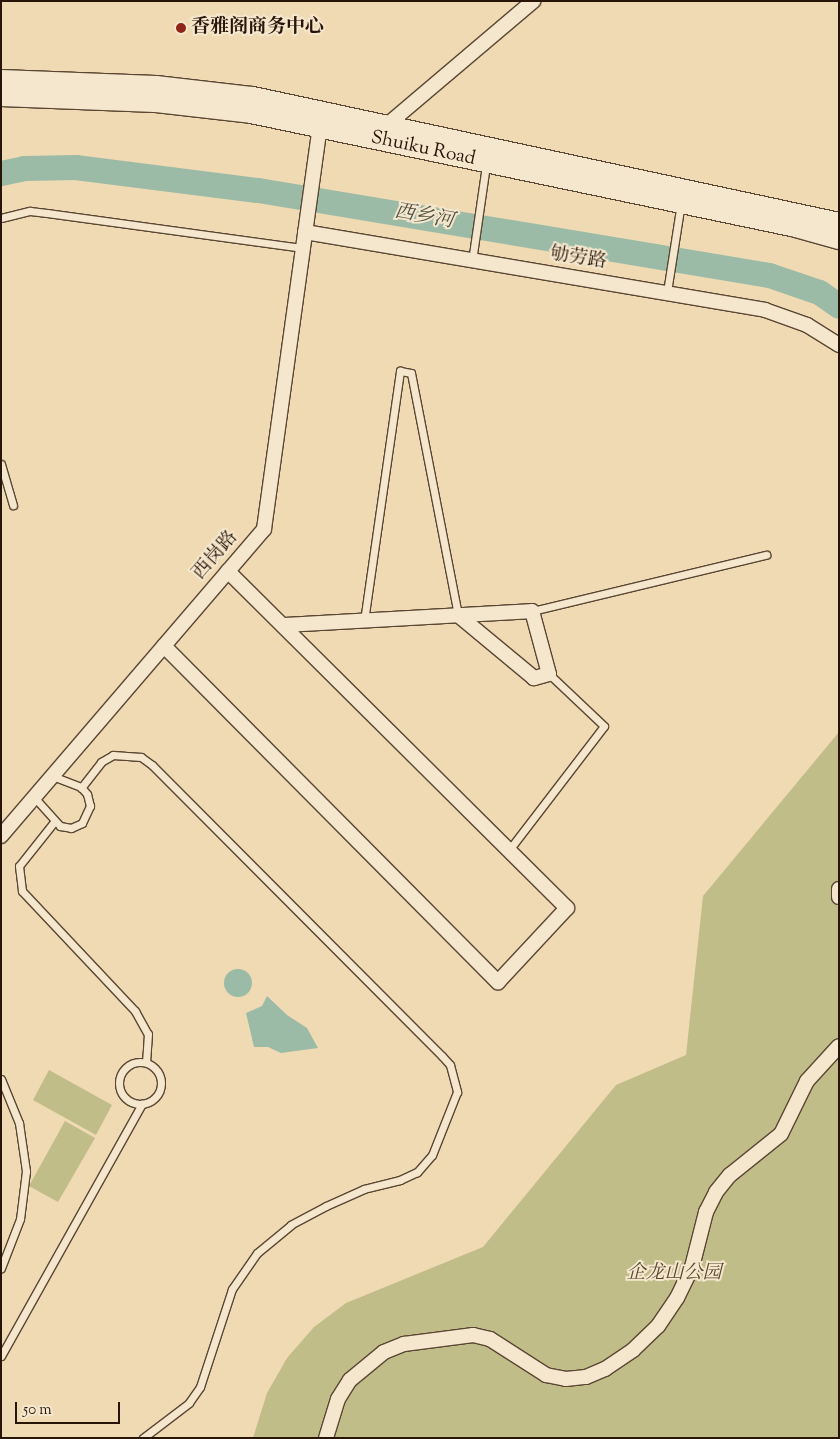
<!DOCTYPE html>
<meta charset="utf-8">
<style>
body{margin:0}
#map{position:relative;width:840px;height:1439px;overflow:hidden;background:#f0dab3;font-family:"Sorts Mill Goudy","Noto Serif SC",serif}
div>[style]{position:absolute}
.green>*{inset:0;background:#c1bd88}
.water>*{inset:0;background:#9bbba7}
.round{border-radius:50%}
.river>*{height:25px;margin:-12.5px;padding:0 12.5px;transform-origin:12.5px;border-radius:12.5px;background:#9bbba7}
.roads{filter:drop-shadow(1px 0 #5a4633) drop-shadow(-1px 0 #5a4633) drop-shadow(0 1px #5a4633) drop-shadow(0 -1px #5a4633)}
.lane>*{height:7px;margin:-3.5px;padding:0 3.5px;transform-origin:3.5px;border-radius:3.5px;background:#f5e7ce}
.lane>.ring{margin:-3.5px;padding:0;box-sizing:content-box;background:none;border:7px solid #f5e7ce;border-radius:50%}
.street>*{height:14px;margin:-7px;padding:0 7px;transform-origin:7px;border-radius:7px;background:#f5e7ce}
.secondary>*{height:20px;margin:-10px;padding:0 10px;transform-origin:10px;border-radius:10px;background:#f5e7ce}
.dots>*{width:14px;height:14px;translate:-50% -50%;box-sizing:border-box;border:2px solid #f5e7ce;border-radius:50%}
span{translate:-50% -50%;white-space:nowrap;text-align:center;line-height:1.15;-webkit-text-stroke:4px #f5e7ce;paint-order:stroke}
.poi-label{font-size:19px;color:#281508;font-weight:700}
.left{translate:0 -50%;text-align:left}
.street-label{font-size:19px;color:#281508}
.park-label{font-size:19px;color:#56472e;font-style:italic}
.water-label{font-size:20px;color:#504f40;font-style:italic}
.frame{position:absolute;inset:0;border:2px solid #281508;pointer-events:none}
.scale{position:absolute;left:15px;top:1402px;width:105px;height:22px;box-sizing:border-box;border:2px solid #281508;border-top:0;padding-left:6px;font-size:15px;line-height:18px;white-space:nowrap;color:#281508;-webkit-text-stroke:4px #f5e7ce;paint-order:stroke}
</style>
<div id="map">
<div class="green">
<div style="clip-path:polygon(839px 732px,839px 1438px,253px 1438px,267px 1393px,287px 1358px,314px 1327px,346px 1303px,483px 1247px,616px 1085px,686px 1055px,703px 896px)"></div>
<div style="clip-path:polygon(49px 1070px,112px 1105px,96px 1135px,33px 1100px)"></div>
<div style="clip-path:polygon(65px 1121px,95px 1138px,58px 1202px,29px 1186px)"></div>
</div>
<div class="water">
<div class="round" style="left:224px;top:969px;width:28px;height:28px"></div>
<div style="clip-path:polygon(267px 996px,287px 1015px,307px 1028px,318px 1048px,281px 1053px,268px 1047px,254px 1047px,246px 1013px,262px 1006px)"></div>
</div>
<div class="river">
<div style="left:1px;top:173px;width:24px;rotate:-12deg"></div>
<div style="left:24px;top:168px;width:51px;rotate:-1.1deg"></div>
<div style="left:75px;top:167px;width:184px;rotate:7.2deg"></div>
<div style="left:258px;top:190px;width:518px;rotate:9.44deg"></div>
<div style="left:769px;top:275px;width:53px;rotate:18.8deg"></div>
<div style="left:819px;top:292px;width:24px;rotate:35deg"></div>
</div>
<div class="roads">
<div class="lane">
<div style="left:1px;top:218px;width:30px;rotate:-14deg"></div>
<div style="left:30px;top:211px;width:17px;rotate:7deg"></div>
<div style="left:47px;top:213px;width:257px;rotate:7.8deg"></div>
<div style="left:472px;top:261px;width:97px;rotate:-81.7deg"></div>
<div style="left:667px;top:292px;width:90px;rotate:-81.1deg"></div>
<div style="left:1px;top:464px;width:43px;rotate:73.7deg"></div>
<div style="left:532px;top:611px;width:241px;rotate:-13.5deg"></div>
<div style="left:364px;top:621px;width:253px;rotate:-81.8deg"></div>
<div style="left:400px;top:371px;width:11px;rotate:10deg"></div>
<div style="left:411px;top:373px;width:247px;rotate:79deg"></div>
<div style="left:81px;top:788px;width:33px;rotate:-52deg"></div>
<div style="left:101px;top:762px;width:14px;rotate:-30deg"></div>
<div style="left:113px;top:755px;width:28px;rotate:4deg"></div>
<div style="left:141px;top:757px;width:14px;rotate:36deg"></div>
<div style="left:152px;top:765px;width:411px;rotate:45.1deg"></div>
<div style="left:442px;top:1056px;width:12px;rotate:48deg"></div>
<div style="left:450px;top:1065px;width:28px;rotate:75deg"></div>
<div style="left:457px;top:1092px;width:68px;rotate:111.6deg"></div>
<div style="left:432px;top:1155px;width:23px;rotate:131deg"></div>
<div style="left:417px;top:1172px;width:19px;rotate:155deg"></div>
<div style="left:400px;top:1180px;width:37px;rotate:166deg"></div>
<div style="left:364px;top:1189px;width:42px;rotate:155.9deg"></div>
<div style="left:326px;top:1206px;width:40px;rotate:152deg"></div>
<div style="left:291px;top:1225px;width:44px;rotate:140.5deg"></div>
<div style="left:257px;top:1253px;width:44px;rotate:124.8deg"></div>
<div style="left:232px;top:1289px;width:103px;rotate:108.1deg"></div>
<div style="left:200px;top:1387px;width:19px;rotate:125deg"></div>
<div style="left:189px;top:1403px;width:58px;rotate:142.7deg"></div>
<div style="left:34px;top:797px;width:39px;rotate:48deg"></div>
<div style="left:60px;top:826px;width:11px;rotate:10deg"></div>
<div style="left:71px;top:828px;width:12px;rotate:-24deg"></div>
<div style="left:82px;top:823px;width:19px;rotate:-65deg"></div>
<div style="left:90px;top:806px;width:12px;rotate:-104deg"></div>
<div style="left:87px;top:794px;width:9px;rotate:-131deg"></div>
<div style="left:81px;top:787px;width:30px;rotate:-159deg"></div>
<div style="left:54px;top:822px;width:56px;rotate:128.5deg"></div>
<div style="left:19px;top:866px;width:25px;rotate:83deg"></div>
<div style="left:22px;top:891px;width:165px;rotate:46.7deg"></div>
<div style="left:135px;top:1011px;width:26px;rotate:61deg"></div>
<div style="left:148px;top:1034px;width:28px;rotate:94deg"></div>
<div style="left:509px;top:850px;width:156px;rotate:-52.5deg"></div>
<div style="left:604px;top:726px;width:76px;rotate:-136.6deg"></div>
<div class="ring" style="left:119px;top:1062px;width:35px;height:35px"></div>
<div style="left:1px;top:1079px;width:48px;rotate:67.8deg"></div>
<div style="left:19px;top:1123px;width:49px;rotate:81.7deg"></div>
<div style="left:26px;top:1171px;width:48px;rotate:97.1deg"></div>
<div style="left:20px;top:1219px;width:53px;rotate:111.2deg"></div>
<div style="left:1px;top:1356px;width:289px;rotate:-60.8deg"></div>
</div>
<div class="street">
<div style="left:387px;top:125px;width:192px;rotate:-40.3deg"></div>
<div style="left:305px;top:232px;width:467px;rotate:9.6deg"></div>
<div style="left:765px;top:310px;width:45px;rotate:19.7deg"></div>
<div style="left:807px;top:325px;width:38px;rotate:32deg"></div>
<div style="left:283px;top:625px;width:249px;rotate:-3.2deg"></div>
<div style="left:532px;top:611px;width:65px;rotate:74.9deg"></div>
<div style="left:549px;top:674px;width:16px;rotate:165deg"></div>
<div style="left:534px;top:678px;width:99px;rotate:-140.3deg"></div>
<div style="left:164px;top:646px;width:474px;rotate:45.2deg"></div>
<div style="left:498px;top:982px;width:101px;rotate:-47deg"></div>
<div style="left:567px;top:908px;width:478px;rotate:-135.2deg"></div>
<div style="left:1px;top:836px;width:404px;rotate:-49.4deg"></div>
<div style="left:264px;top:529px;width:413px;rotate:-82.1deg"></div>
<div style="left:839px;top:889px;width:8px;rotate:90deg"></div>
<div style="left:326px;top:1438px;width:41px;rotate:-72.9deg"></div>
<div style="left:338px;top:1399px;width:22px;rotate:-58deg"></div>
<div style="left:350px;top:1380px;width:44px;rotate:-39.5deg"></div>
<div style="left:384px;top:1352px;width:22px;rotate:-22deg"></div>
<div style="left:404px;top:1344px;width:70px;rotate:-7.4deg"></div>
<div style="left:473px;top:1335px;width:17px;rotate:13deg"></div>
<div style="left:490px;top:1339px;width:67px;rotate:32.7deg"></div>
<div style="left:546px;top:1375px;width:20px;rotate:11deg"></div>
<div style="left:566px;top:1379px;width:20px;rotate:-6deg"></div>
<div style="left:586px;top:1377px;width:21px;rotate:-23deg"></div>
<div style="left:605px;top:1369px;width:34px;rotate:-34deg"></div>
<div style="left:633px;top:1350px;width:35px;rotate:-44deg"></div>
<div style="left:658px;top:1326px;width:34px;rotate:-56deg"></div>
<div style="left:677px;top:1298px;width:34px;rotate:-64deg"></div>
<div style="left:692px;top:1267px;width:57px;rotate:-75.7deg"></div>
<div style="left:706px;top:1212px;width:22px;rotate:-63deg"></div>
<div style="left:716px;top:1192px;width:22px;rotate:-51deg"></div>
<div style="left:730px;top:1175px;width:65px;rotate:-38.8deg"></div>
<div style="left:781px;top:1134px;width:59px;rotate:-63.9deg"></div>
<div style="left:807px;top:1081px;width:47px;rotate:-47.6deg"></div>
</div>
<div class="secondary">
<div style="left:1px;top:80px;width:155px;rotate:2.2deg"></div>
<div style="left:156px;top:86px;width:98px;rotate:6.5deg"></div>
<div style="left:253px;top:97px;width:599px;rotate:12.13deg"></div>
<div style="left:1px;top:96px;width:154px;rotate:2.2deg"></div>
<div style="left:155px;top:102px;width:97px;rotate:6.5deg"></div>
<div style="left:251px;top:113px;width:557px;rotate:11.81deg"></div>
<div style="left:796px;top:227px;width:45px;rotate:15.6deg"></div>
</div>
</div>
<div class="dots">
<div style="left:181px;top:28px;background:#8f2418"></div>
</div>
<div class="poi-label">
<span class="left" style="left:191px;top:28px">香雅阁商务中心</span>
</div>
<div class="street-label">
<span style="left:423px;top:149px;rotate:12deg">Shuiku Road</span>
<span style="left:578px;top:259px;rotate:9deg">劬劳路</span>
<span style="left:216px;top:556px;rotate:-49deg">西岗路</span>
</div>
<div class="park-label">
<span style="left:674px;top:1274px">企龙山公园</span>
</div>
<div class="water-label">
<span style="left:424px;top:217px;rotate:10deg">西乡河</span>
</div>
<div class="frame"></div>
<div class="scale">50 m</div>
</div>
